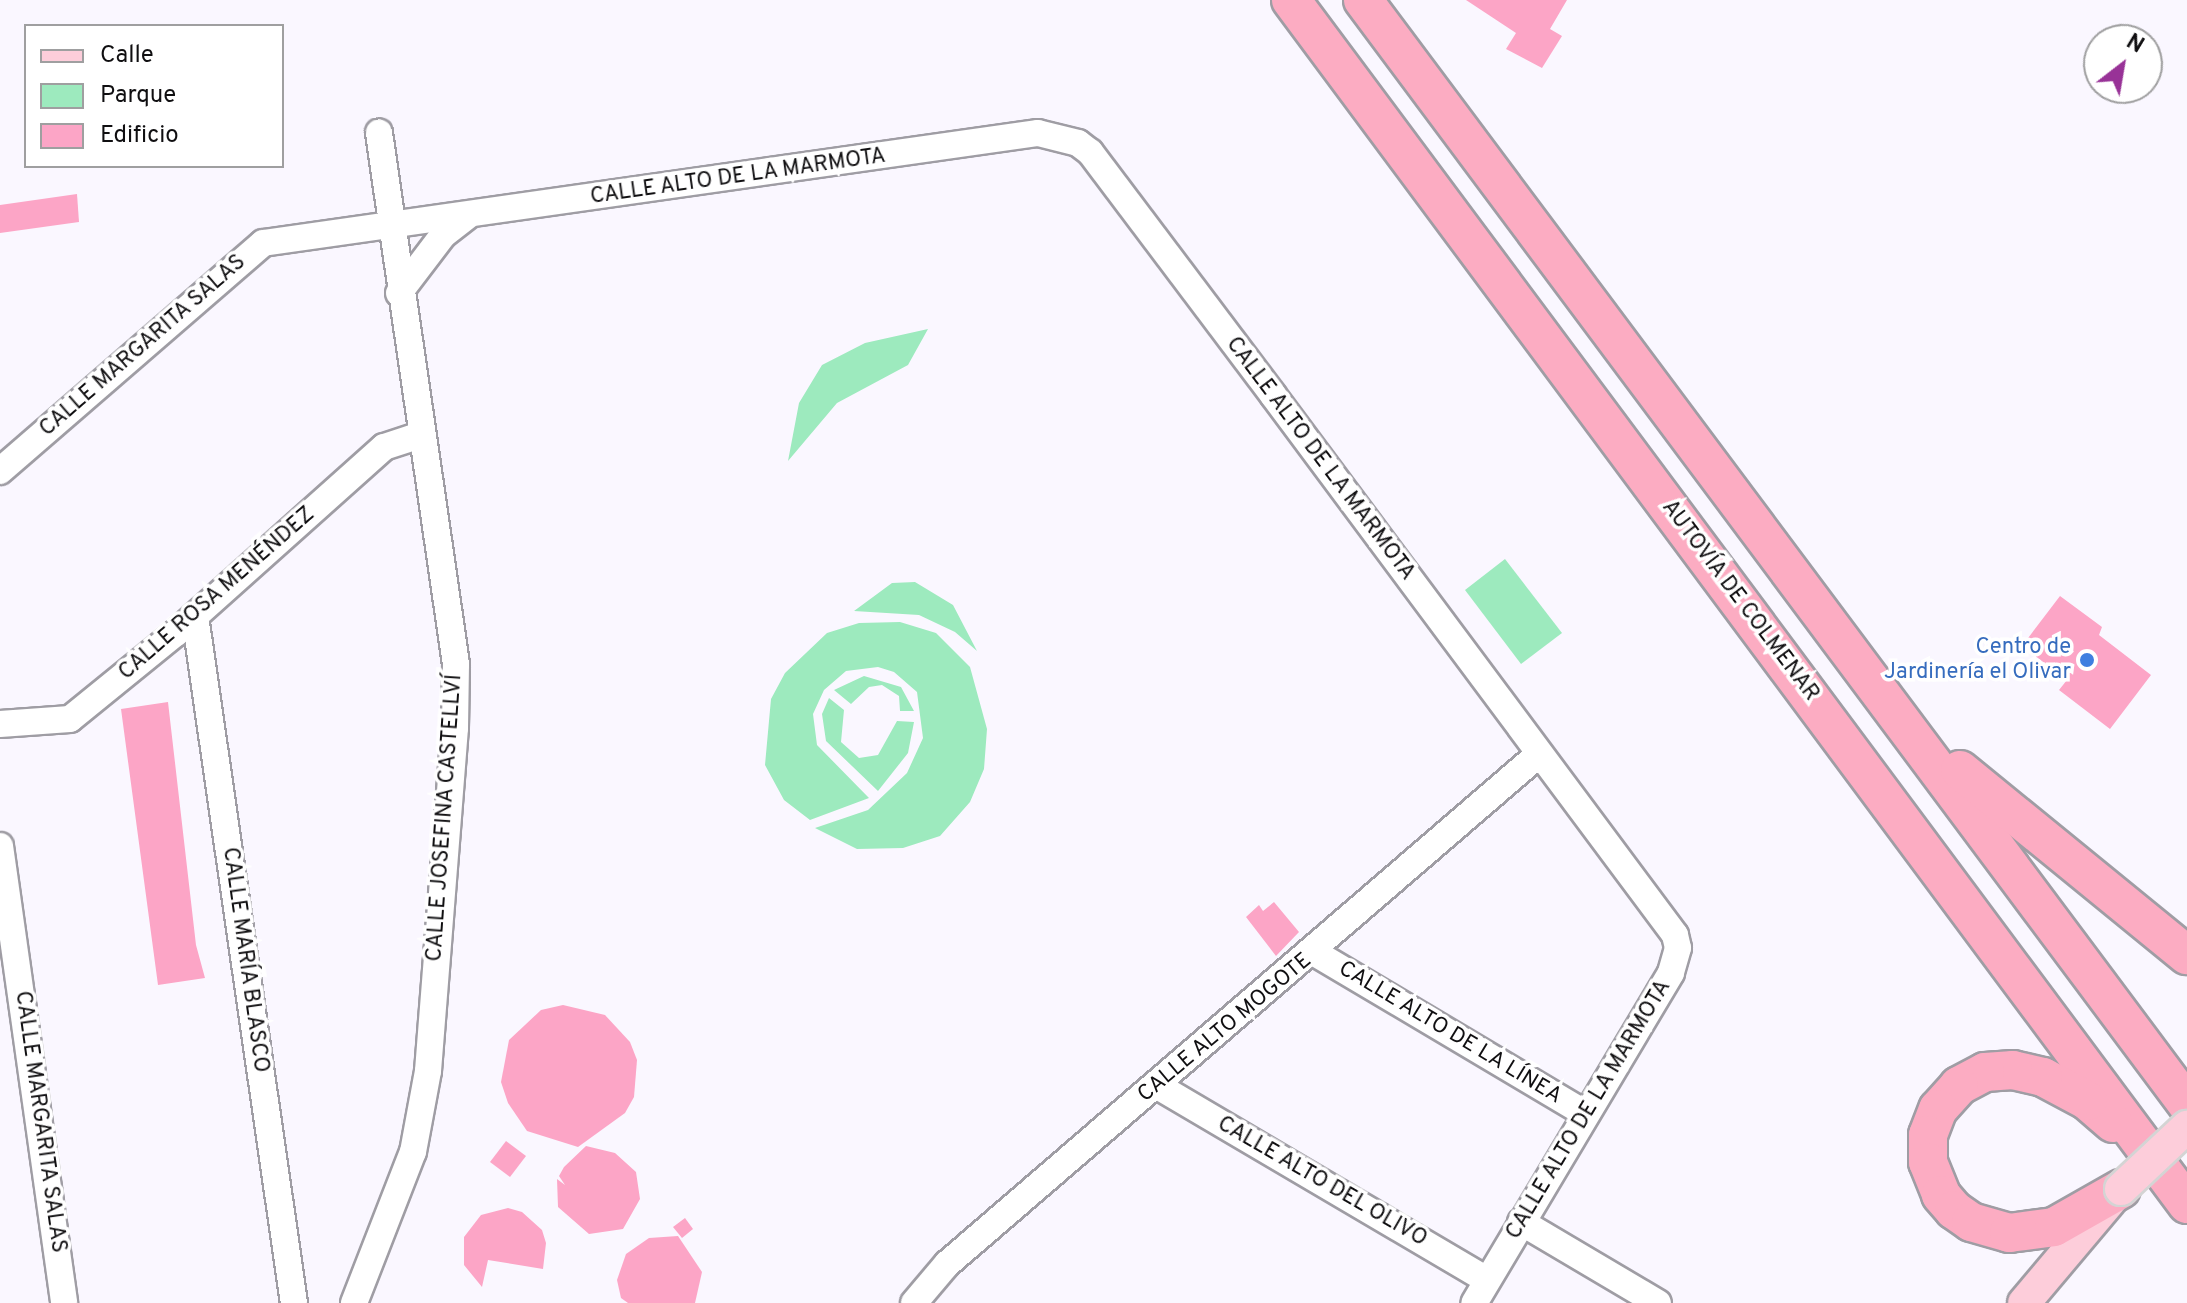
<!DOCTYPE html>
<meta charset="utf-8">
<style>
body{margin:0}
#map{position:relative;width:2187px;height:1303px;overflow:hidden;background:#faf7ff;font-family:Overpass,sans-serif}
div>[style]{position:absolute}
.green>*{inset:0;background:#9deabe}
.building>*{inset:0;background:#fca5c6}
.roads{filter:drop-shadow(2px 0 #9f9da4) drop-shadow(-2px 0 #9f9da4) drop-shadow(0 2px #9f9da4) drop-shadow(0 -2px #9f9da4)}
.minor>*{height:26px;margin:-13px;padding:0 13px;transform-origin:13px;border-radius:13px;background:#fff}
.major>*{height:32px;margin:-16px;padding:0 16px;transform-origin:16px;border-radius:16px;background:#fdcdda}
.highway>*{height:38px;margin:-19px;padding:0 19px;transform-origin:19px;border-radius:19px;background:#fcacc2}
.bridges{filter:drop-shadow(2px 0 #d4d4d4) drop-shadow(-2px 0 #d4d4d4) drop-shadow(0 2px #d4d4d4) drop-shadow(0 -2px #d4d4d4)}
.major-bridge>*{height:32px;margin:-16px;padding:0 16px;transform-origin:16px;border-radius:16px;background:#fdcdda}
.dots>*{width:22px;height:22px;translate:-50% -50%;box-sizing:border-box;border:4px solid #fff;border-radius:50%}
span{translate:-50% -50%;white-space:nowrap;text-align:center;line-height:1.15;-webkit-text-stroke:7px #fff;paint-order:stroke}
.street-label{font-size:22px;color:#100f11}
.shop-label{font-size:22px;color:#366cbe}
.right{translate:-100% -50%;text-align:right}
.legend{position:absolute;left:24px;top:24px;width:260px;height:144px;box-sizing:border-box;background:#fff;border:2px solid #9f9fa0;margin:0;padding:10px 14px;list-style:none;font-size:24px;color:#100f11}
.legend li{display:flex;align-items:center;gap:16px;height:40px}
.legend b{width:40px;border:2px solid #9f9fa0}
.north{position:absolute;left:2083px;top:24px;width:80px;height:80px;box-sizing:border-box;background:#fff;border:2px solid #9f9fa0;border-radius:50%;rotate:31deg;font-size:22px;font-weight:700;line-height:32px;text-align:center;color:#100f11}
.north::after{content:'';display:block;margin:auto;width:28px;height:36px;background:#983297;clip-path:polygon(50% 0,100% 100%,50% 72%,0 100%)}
</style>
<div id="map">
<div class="green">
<div style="clip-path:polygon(928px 329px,908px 365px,837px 403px,788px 461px,799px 403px,822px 365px,865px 343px)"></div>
<div style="clip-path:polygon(1505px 559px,1562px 633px,1521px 664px,1465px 590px)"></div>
<div style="clip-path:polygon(915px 582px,953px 605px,977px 651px,955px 632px,919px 615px,854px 611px,892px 583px)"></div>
<div style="clip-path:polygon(900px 622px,936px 633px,970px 667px,987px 729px,984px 769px,970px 802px,940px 836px,903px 848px,857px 849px,815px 828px,868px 810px,907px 773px,923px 738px,917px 692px,894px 672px,878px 667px,846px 671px,824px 690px,813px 714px,817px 745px,869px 798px,810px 820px,784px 800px,765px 765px,771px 699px,785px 673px,827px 633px,859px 623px)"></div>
<div style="clip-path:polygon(864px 676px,901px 687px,914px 711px,900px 711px,899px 696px,882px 685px,869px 687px,851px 704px,834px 690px)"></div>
<div style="clip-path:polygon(829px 698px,844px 710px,841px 742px,859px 758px,878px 755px,897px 721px,914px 722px,908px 753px,878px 791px,826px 741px,822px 714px)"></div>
</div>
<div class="building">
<div style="clip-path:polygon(1466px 0,1567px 0,1550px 29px,1562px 36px,1542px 68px,1506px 49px,1516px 33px)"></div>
<div style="clip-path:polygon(77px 194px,79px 222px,0 233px,0 205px)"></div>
<div style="clip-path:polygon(2060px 596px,2102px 627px,2099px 635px,2151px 675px,2110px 729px,2059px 690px,2067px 680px,2022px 646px)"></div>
<div style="clip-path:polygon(168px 702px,196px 945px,205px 978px,158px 985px,121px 709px)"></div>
<div style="clip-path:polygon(1274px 902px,1299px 932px,1276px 956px,1246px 917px,1259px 905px,1263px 911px)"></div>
<div style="clip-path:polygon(563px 1005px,605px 1015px,630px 1042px,637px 1060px,634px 1097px,625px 1113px,578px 1147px,527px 1131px,508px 1103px,501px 1082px,509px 1040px,541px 1010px)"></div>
<div style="clip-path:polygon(506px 1141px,526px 1156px,510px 1177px,490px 1162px)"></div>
<div style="clip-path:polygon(586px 1146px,615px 1153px,636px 1172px,640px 1199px,623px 1229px,589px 1234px,558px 1207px,557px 1179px,565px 1185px,559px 1176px,564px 1167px)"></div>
<div style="clip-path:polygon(508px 1208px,522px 1212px,542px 1230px,546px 1243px,543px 1269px,488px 1260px,482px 1287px,464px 1265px,464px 1237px,481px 1215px)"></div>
<div style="clip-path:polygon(685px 1218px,693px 1229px,682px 1238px,673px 1227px)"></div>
<div style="clip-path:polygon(678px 1236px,702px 1272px,695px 1303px,628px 1303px,621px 1298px,617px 1280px,626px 1254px,649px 1238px)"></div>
</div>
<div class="roads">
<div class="minor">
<div style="left:399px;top:293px;width:73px;rotate:-52.8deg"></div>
<div style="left:443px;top:235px;width:31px;rotate:-38deg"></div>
<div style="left:0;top:471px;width:348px;rotate:-40.9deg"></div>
<div style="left:263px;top:243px;width:783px;rotate:-8.08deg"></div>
<div style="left:1038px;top:133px;width:41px;rotate:14deg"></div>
<div style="left:1078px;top:143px;width:15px;rotate:37deg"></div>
<div style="left:1090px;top:152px;width:304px;rotate:53deg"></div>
<div style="left:1273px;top:395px;width:673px;rotate:53.33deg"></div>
<div style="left:1675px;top:935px;width:13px;rotate:77deg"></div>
<div style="left:1678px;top:948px;width:26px;rotate:106deg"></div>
<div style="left:1671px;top:973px;width:384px;rotate:120.8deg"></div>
<div style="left:195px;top:616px;width:694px;rotate:81.8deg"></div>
<div style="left:0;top:724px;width:70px;rotate:-4.1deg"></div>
<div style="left:70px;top:719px;width:136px;rotate:-39.1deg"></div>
<div style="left:176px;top:633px;width:279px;rotate:-41.8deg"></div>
<div style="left:384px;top:447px;width:39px;rotate:-18deg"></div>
<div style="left:0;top:846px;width:461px;rotate:82deg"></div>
<div style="left:1315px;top:953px;width:315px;rotate:30.7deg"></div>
<div style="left:1156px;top:1085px;width:384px;rotate:30.5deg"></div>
<div style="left:1521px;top:1222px;width:159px;rotate:30.6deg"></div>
<div style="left:354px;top:1303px;width:162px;rotate:-68.7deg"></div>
<div style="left:413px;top:1152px;width:82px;rotate:-79.5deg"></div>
<div style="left:428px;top:1071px;width:344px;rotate:-85.5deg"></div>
<div style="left:455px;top:728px;width:64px;rotate:-89.1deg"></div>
<div style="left:456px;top:664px;width:537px;rotate:-98.25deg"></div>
<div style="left:914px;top:1303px;width:51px;rotate:-49.8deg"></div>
<div style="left:947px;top:1264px;width:781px;rotate:-40.74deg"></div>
</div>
<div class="major">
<div style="left:2024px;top:1303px;width:133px;rotate:-49.9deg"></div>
</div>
<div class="highway">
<div style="left:1291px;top:0;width:1501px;rotate:53.34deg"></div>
<div style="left:1363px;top:0;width:1378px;rotate:53.26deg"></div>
<div style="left:1960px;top:770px;width:293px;rotate:39.2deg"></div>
<div style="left:2113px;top:1123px;width:33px;rotate:-139deg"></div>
<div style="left:2088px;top:1101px;width:51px;rotate:-151.9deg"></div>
<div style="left:2043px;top:1077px;width:31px;rotate:-167deg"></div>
<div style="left:2013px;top:1070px;width:28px;rotate:176deg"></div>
<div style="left:1985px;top:1072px;width:30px;rotate:152deg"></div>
<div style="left:1959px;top:1086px;width:31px;rotate:132deg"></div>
<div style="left:1938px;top:1109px;width:28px;rotate:111deg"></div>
<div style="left:1928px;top:1135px;width:27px;rotate:90deg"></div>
<div style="left:1928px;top:1162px;width:35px;rotate:68deg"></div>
<div style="left:1941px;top:1195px;width:20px;rotate:49deg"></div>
<div style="left:1954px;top:1210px;width:21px;rotate:35deg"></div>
<div style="left:1971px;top:1222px;width:40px;rotate:16deg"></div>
<div style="left:2009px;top:1233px;width:45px;rotate:-7.6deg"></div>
<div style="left:2054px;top:1227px;width:77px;rotate:-29.6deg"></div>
</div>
</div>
<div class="bridges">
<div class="major-bridge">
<div style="left:2121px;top:1189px;width:91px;rotate:-43.2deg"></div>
</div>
</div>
<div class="dots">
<div style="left:2087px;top:660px;background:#3f7fe0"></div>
</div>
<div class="street-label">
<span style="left:738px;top:177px;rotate:-8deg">CALLE ALTO DE LA MARMOTA</span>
<span style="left:143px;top:346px;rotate:-41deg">CALLE MARGARITA SALAS</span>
<span style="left:1320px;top:459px;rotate:53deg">CALLE ALTO DE LA MARMOTA</span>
<span style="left:217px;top:594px;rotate:-41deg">CALLE ROSA MENÉNDEZ</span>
<span style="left:1740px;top:601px;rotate:53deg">AUTOVÍA DE COLMENAR</span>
<span style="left:445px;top:818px;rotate:-86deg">CALLE JOSEFINA CASTELLVÍ</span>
<span style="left:245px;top:960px;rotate:82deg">CALLE MARÍA BLASCO</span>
<span style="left:1225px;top:1028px;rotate:-40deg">CALLE ALTO MOGOTE</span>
<span style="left:1450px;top:1033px;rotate:31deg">CALLE ALTO DE LA LÍNEA</span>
<span style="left:1589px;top:1110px;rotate:-59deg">CALLE ALTO DE LA MARMOTA</span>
<span style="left:40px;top:1122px;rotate:82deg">CALLE MARGARITA SALAS</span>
<span style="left:1322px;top:1182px;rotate:30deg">CALLE ALTO DEL OLIVO</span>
</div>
<div class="shop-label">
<span class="right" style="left:2071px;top:660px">Centro de<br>Jardinería el Olivar</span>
</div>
<ul class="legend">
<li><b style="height:10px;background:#fdcdda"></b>Calle</li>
<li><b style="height:22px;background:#9deabe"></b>Parque</li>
<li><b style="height:22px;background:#fca5c6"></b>Edificio</li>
</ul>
<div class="north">N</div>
</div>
